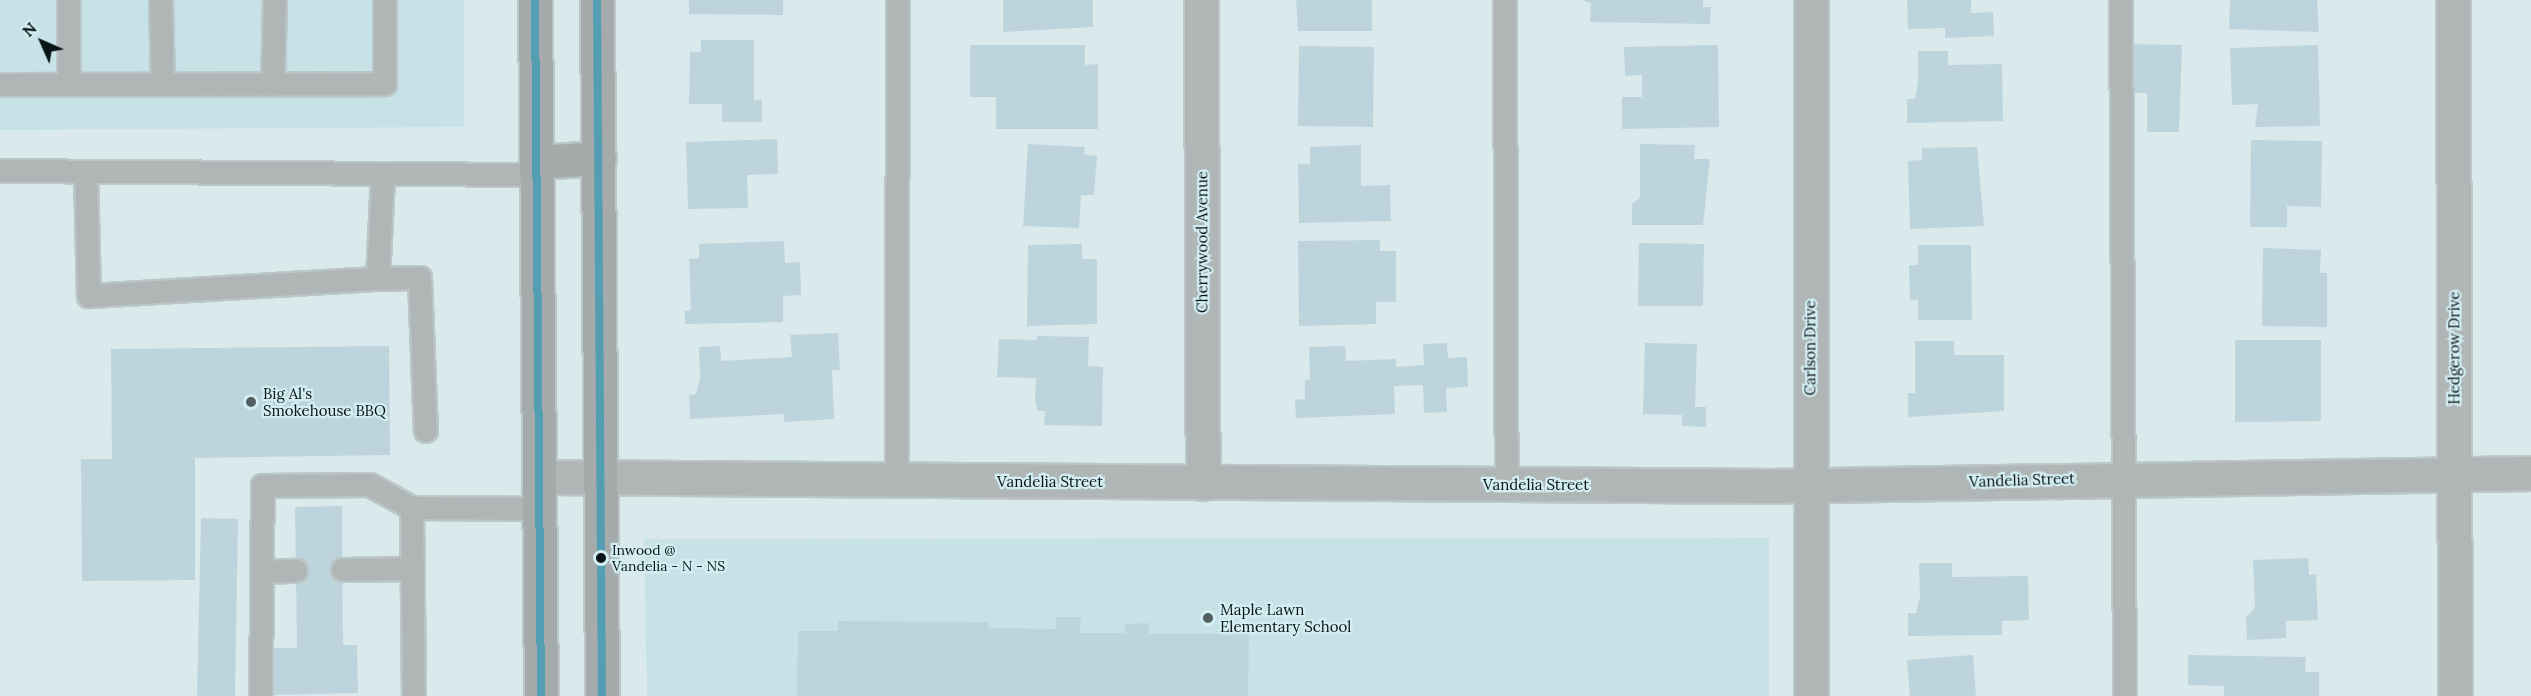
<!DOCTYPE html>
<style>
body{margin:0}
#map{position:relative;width:2531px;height:696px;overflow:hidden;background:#dae9eb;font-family:Lora,serif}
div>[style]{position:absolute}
.built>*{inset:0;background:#c7e2e7}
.building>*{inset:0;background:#bdd4dc}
.roads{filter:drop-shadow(2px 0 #bac6c7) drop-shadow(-2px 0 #bac6c7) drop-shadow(0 2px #bac6c7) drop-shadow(0 -2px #bac6c7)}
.lane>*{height:22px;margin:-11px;padding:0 11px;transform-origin:11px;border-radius:11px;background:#b0b5b5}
.street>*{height:33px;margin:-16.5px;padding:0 16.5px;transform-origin:16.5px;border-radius:16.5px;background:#b0b5b5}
.secondary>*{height:33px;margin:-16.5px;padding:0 16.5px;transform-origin:16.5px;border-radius:16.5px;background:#a5abab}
.bus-1>*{height:8px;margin:-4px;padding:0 4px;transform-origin:4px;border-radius:4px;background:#539eb2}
.dots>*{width:16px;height:16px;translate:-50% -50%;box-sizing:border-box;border:3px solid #d2eef3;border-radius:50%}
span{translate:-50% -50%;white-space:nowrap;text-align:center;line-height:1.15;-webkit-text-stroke:4.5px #d2eef3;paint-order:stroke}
.bus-label{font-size:14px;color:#0a1315}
.left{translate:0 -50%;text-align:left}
.street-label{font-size:15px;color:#0a1315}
.poi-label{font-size:15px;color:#0a1315}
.north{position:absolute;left:12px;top:12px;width:60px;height:60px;-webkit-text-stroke:4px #d2eef3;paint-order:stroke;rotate:315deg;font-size:16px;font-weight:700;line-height:24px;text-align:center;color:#0a1315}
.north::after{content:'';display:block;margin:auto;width:21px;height:27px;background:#0a1315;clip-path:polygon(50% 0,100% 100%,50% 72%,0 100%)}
</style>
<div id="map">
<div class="built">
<div style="clip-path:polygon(0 0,464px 0,464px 127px,0 130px)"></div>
<div style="clip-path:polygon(1769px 538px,1769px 696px,647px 696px,644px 539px)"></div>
</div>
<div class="building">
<div style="clip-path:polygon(689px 0,783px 0,783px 15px,689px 14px)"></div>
<div style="clip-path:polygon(1003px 0,1093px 0,1093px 27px,1003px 32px)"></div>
<div style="clip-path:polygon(1296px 0,1372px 0,1372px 31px,1298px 31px)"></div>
<div style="clip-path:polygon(1581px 0,1703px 0,1703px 7px,1711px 7px,1710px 24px,1590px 22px,1591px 3px)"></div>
<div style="clip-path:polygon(1907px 0,1971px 0,1971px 13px,1993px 12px,1994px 36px,1945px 38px,1945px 28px,1908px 29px)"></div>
<div style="clip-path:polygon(2230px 0,2317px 0,2319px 32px,2229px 29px)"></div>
<div style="clip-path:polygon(701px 40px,754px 40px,754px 100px,762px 100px,762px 122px,722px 122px,722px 104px,689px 104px,690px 52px,701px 52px)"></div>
<div style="clip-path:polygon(2130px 44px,2182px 45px,2179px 132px,2147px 132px,2147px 93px,2129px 93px)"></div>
<div style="clip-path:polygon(970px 45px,1085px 45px,1085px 65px,1098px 64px,1098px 129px,996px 129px,996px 97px,970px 97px)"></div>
<div style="clip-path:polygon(1718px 45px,1719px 127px,1622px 129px,1622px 97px,1642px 97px,1642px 75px,1625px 76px,1624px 47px)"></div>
<div style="clip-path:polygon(2318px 45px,2320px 126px,2255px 127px,2258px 104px,2232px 105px,2230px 48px)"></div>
<div style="clip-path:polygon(1299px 46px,1374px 47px,1373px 127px,1298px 126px)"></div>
<div style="clip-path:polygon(1918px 51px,1948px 51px,1948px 65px,2002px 64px,2003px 121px,1907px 123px,1907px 99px,1915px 99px,1918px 82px)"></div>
<div style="clip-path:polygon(777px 139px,778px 174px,747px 175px,748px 208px,688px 209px,686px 142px)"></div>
<div style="clip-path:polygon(2251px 140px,2322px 141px,2321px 207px,2287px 206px,2287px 227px,2250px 227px)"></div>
<div style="clip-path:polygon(1028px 144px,1085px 147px,1084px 155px,1097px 156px,1094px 195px,1081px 195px,1079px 228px,1023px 226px)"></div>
<div style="clip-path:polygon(1640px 144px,1695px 145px,1694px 159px,1710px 159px,1703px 225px,1632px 225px,1632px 204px,1640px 198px)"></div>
<div style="clip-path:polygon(1361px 145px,1361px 186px,1390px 185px,1391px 221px,1299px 223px,1298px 164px,1310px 164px,1310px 147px)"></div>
<div style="clip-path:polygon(1977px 147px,1984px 226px,1910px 229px,1908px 161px,1922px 160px,1922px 148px)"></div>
<div style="clip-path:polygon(1380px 240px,1380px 251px,1396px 251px,1396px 302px,1376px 302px,1376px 324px,1299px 326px,1298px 241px)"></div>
<div style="clip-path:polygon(784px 241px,785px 263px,800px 262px,801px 295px,783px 296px,783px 322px,685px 324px,685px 311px,691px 310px,689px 259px,699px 258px,699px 244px)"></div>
<div style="clip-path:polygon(1639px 243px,1704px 244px,1703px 306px,1638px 306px)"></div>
<div style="clip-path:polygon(1082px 244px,1082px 259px,1097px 259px,1097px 324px,1027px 326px,1028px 245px)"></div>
<div style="clip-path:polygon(1918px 245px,1971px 245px,1972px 320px,1918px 320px,1918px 300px,1910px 300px,1909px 265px,1918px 265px)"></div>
<div style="clip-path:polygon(2263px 248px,2321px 250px,2320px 273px,2327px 273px,2327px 327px,2262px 326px)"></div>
<div style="clip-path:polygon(838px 333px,840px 370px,832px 370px,834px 419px,784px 422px,784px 414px,690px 419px,689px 395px,696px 394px,700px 378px,699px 347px,720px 346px,721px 361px,792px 357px,790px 335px)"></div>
<div style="clip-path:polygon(1037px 336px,1089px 337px,1088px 366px,1103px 367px,1102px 426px,1044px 425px,1045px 411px,1037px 411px,1035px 398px,1036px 378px,997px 377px,999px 339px,1037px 340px)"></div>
<div style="clip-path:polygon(2235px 340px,2321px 340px,2321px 421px,2235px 422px)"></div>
<div style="clip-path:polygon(1915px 341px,1954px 341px,1954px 355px,2004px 355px,2004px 411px,1908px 417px,1908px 393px,1915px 393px)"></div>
<div style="clip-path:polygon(1447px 343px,1448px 358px,1467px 357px,1468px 387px,1446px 388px,1447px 412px,1424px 413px,1423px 385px,1394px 386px,1395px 414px,1296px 418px,1295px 400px,1305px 399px,1305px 380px,1310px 380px,1309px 347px,1345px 346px,1346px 361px,1396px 359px,1396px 367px,1424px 365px,1423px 344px)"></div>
<div style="clip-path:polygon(1645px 343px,1697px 344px,1695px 407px,1706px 407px,1706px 427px,1682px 426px,1682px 415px,1643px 414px)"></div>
<div style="clip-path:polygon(389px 346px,390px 455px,195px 458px,195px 580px,82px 581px,81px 459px,112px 459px,111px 349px)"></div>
<div style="clip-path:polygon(342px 506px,343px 645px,357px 645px,358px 693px,270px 695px,270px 648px,297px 648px,295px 507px)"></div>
<div style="clip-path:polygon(201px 518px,238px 519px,235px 696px,197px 696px)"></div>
<div style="clip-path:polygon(2308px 558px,2309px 575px,2316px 574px,2318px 620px,2286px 621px,2286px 638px,2247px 640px,2246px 617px,2255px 608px,2253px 560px)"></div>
<div style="clip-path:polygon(1919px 563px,1952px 563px,1952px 577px,2028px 576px,2029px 620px,2002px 621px,2002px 635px,1908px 636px,1908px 613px,1916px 613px,1920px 597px)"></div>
<div style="clip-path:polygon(1056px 617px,1081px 617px,1080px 633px,1125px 633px,1125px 624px,1149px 623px,1149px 634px,1249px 634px,1248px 696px,797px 696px,798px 631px,838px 631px,838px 621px,988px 622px,988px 628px,1056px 629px)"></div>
<div style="clip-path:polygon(1973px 655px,1976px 696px,1910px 696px,1907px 660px)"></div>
<div style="clip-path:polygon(2188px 655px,2306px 657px,2305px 672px,2319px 672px,2319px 696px,2224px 696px,2224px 686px,2188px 685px)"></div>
</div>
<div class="roads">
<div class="lane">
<div style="left:161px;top:0;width:85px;rotate:88.7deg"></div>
<div style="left:1505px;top:0;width:485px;rotate:89.8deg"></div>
<div style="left:2121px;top:0;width:696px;rotate:89.67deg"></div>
<div style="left:69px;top:84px;width:84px;rotate:-90deg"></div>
<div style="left:273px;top:84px;width:84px;rotate:-88.6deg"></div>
<div style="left:0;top:85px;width:385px;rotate:-0.1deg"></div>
<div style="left:385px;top:84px;width:84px;rotate:-90deg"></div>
<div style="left:0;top:171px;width:537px;rotate:0.43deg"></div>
<div style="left:86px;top:174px;width:122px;rotate:88.6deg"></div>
<div style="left:89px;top:296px;width:289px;rotate:-3.4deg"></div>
<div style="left:378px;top:279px;width:102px;rotate:-87.2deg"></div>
<div style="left:378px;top:279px;width:42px;rotate:-1.4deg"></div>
<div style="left:420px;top:278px;width:153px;rotate:87.8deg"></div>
<div style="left:897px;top:481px;width:481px;rotate:-89.9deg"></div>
<div style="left:412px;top:508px;width:130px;rotate:0.4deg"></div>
<div style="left:343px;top:570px;width:70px;rotate:-0.8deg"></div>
<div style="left:263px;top:572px;width:33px;rotate:-2deg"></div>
<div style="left:261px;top:696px;width:210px;rotate:-89.5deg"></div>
<div style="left:263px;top:486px;width:107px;rotate:-0.5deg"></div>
<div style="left:370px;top:485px;width:48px;rotate:28.7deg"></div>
<div style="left:412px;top:508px;width:188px;rotate:89.4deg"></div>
</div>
<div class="street">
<div style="left:1201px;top:0;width:483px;rotate:89.8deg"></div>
<div style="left:1811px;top:0;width:696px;rotate:90deg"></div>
<div style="left:2453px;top:0;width:696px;rotate:89.84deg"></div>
<div style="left:542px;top:477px;width:1229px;rotate:0.42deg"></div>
<div style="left:1771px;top:486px;width:760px;rotate:-0.98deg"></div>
</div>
<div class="secondary">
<div style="left:535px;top:0;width:696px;rotate:89.51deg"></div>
<div style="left:597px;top:0;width:696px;rotate:89.59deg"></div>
<div style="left:537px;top:162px;width:62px;rotate:-3.7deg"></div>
</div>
</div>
<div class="bus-1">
<div style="left:535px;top:0;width:696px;rotate:89.51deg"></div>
<div style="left:597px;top:0;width:696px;rotate:89.59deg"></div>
</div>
<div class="dots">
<div style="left:251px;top:402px;background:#535e60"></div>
<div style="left:601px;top:558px;background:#0a1315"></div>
<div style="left:1208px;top:618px;background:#535e60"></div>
</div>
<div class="bus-label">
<span class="left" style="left:612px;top:558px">Inwood @<br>Vandelia - N - NS</span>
</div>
<div class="street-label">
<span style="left:1202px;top:242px;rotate:-90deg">Cherrywood Avenue</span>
<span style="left:1810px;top:348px;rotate:-90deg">Carlson Drive</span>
<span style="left:2454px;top:348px;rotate:-90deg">Hedgerow Drive</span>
<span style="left:2022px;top:480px;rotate:-2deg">Vandelia Street</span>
<span style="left:1050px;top:482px">Vandelia Street</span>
<span style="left:1536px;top:485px">Vandelia Street</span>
</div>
<div class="poi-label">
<span class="left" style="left:263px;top:402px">Big Al's<br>Smokehouse BBQ</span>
<span class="left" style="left:1220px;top:618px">Maple Lawn<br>Elementary School</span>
</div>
<div class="north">N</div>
</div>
